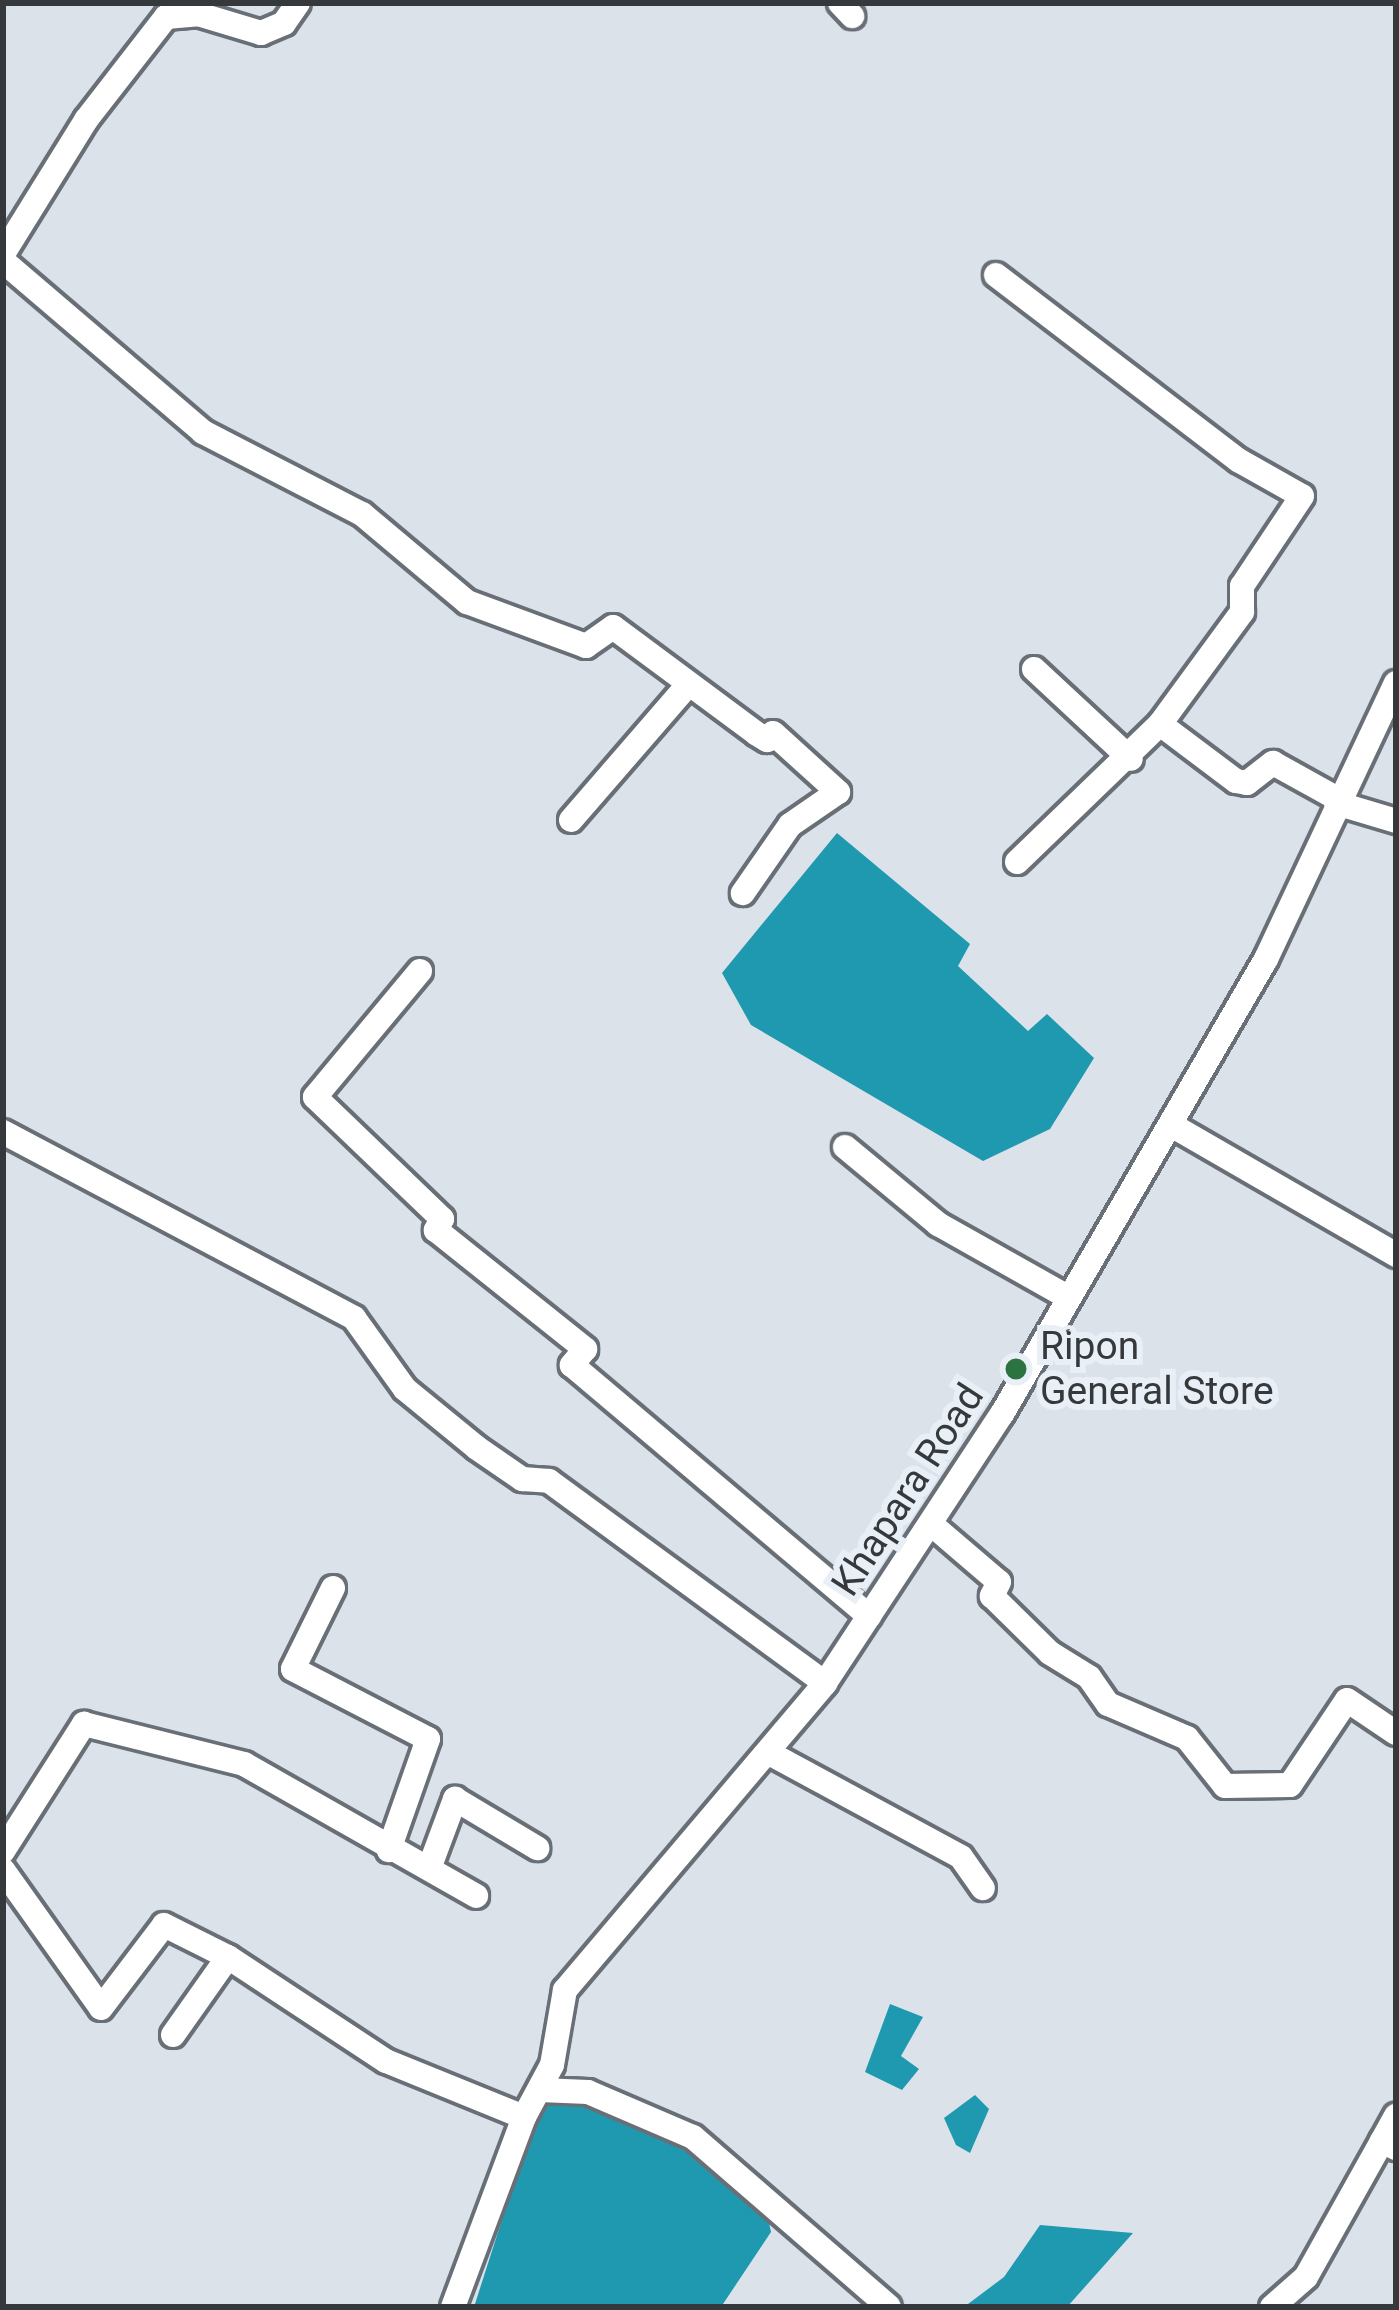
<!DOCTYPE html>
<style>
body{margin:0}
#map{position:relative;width:1399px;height:2310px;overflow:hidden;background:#dbe2ea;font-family:Roboto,sans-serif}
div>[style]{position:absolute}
.water>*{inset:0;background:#1f99af}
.roads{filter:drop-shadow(3px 0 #696f76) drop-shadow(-3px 0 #696f76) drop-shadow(0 3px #696f76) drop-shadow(0 -3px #696f76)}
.minor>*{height:24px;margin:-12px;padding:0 12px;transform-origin:12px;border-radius:12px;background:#fff}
.dots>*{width:33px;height:33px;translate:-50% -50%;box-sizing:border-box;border:6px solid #e9eff7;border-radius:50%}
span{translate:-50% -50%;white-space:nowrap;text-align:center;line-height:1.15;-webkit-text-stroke:12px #e9eff7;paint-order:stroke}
.poi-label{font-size:39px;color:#36393c}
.left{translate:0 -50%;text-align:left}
.street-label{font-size:39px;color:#36393c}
.frame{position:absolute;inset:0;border:6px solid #36393c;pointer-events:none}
</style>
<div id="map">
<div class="water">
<div style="clip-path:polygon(837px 833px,970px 944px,958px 966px,1028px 1031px,1047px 1014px,1094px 1058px,1050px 1129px,983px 1161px,751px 1025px,722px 973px)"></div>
<div style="clip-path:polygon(890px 2004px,923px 2017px,901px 2056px,919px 2069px,902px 2090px,865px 2072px)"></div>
<div style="clip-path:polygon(975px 2095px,989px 2109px,970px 2153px,956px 2145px,944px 2118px)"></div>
<div style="clip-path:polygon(540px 2101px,610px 2108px,704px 2149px,764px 2200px,771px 2232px,721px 2307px,474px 2307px)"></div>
<div style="clip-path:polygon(1040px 2225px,1133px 2233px,1067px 2307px,964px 2307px,1004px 2277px)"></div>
</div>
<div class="roads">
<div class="minor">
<div style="left:840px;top:3px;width:18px;rotate:47deg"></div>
<div style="left:3px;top:254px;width:158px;rotate:-58.2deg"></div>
<div style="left:86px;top:120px;width:130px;rotate:-52.2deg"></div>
<div style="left:166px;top:17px;width:32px;rotate:-5deg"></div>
<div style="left:198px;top:14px;width:66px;rotate:16.8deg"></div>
<div style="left:261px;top:33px;width:25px;rotate:-23deg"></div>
<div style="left:284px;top:23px;width:24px;rotate:-55deg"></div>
<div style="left:3px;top:261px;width:263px;rotate:40.5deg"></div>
<div style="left:203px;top:432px;width:179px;rotate:27.3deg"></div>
<div style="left:362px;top:514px;width:137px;rotate:40deg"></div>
<div style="left:467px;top:602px;width:127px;rotate:20.3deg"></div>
<div style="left:586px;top:646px;width:33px;rotate:-35deg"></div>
<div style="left:613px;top:627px;width:179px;rotate:36.6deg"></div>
<div style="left:757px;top:734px;width:12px;rotate:31deg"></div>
<div style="left:767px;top:740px;width:9px;rotate:-49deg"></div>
<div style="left:773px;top:733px;width:88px;rotate:42.2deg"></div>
<div style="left:838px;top:792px;width:58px;rotate:145.5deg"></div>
<div style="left:790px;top:825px;width:83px;rotate:124.7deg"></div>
<div style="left:996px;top:275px;width:305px;rotate:37.4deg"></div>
<div style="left:1238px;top:460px;width:73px;rotate:29.4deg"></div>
<div style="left:1302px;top:496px;width:108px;rotate:123.7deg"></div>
<div style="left:1242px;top:586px;width:26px;rotate:90deg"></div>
<div style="left:1242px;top:612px;width:139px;rotate:126.2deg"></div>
<div style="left:1034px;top:669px;width:132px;rotate:42.9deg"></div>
<div style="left:1336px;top:803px;width:63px;rotate:16.7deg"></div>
<div style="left:571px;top:820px;width:177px;rotate:-49.1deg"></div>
<div style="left:1017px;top:862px;width:199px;rotate:-44deg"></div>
<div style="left:1160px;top:724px;width:95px;rotate:36.9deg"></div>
<div style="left:1236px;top:781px;width:11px;rotate:10deg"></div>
<div style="left:1247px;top:783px;width:33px;rotate:-38deg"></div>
<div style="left:1273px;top:763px;width:74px;rotate:29deg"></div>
<div style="left:420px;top:971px;width:164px;rotate:129.8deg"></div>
<div style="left:315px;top:1097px;width:176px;rotate:43.8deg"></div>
<div style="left:442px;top:1219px;width:13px;rotate:119deg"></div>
<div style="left:436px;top:1230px;width:191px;rotate:38.6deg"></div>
<div style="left:585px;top:1349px;width:21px;rotate:129deg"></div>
<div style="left:572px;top:1365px;width:389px;rotate:40.2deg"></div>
<div style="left:1173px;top:1126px;width:258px;rotate:30deg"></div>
<div style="left:3px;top:1132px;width:397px;rotate:27.9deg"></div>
<div style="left:354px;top:1318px;width:87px;rotate:54.3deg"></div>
<div style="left:405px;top:1389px;width:93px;rotate:39.3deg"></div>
<div style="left:477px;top:1448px;width:55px;rotate:34.6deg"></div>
<div style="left:522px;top:1479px;width:27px;rotate:4deg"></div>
<div style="left:549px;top:1481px;width:342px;rotate:36.2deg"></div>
<div style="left:845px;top:1147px;width:121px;rotate:39.6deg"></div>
<div style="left:938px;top:1224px;width:147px;rotate:29.4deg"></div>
<div style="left:931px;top:1524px;width:89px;rotate:40.5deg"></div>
<div style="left:999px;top:1582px;width:16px;rotate:117deg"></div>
<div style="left:992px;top:1596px;width:81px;rotate:44.5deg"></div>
<div style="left:1050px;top:1653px;width:46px;rotate:31.6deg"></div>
<div style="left:1089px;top:1677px;width:33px;rotate:55deg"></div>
<div style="left:1108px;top:1704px;width:86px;rotate:23.3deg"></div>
<div style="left:1187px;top:1738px;width:61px;rotate:51.6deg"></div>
<div style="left:1225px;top:1786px;width:65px;rotate:-0.9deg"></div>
<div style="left:1290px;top:1785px;width:102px;rotate:-56.2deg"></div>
<div style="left:1347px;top:1700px;width:59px;rotate:34deg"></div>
<div style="left:333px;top:1588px;width:90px;rotate:116.3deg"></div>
<div style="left:293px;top:1669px;width:152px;rotate:27.4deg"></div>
<div style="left:428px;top:1739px;width:118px;rotate:109.4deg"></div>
<div style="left:769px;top:1753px;width:218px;rotate:28.4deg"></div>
<div style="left:961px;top:1857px;width:38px;rotate:55deg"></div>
<div style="left:3px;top:1851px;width:151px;rotate:-57.5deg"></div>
<div style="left:84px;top:1724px;width:165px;rotate:14deg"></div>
<div style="left:244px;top:1764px;width:267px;rotate:29.6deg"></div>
<div style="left:430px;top:1866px;width:72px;rotate:-69.5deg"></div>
<div style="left:455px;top:1799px;width:96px;rotate:30.9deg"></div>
<div style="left:3px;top:1870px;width:169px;rotate:54.6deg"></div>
<div style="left:101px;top:2008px;width:104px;rotate:-52.8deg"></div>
<div style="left:164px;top:1925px;width:72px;rotate:26.6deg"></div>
<div style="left:228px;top:1957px;width:189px;rotate:33.4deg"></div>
<div style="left:386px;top:2061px;width:149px;rotate:22.1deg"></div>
<div style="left:173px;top:2035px;width:95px;rotate:-54.8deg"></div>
<div style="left:540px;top:2090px;width:48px;rotate:2.4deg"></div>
<div style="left:588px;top:2092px;width:114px;rotate:23.2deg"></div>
<div style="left:693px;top:2137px;width:259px;rotate:40.9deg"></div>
<div style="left:1382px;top:2141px;width:29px;rotate:-61deg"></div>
<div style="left:453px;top:2307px;width:203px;rotate:-69.5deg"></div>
<div style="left:524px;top:2117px;width:59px;rotate:-61.7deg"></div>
<div style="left:552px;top:2065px;width:76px;rotate:-80.2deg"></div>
<div style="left:565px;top:1990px;width:402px;rotate:-49.7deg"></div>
<div style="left:825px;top:1683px;width:322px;rotate:-56.7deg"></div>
<div style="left:1002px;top:1414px;width:526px;rotate:-59.88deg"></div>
<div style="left:1266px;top:959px;width:305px;rotate:-64.8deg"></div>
<div style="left:1272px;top:2307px;width:45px;rotate:-41.4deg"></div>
<div style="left:1306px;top:2277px;width:156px;rotate:-60.8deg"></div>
<div style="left:1382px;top:2141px;width:16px;rotate:27deg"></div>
</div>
</div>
<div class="dots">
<div style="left:1016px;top:1369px;background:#2b7442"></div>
</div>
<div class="poi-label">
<span class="left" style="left:1040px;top:1369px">Ripon<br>General Store</span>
</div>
<div class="street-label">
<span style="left:908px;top:1490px;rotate:-57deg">Khapara Road</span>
</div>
<div class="frame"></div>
</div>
